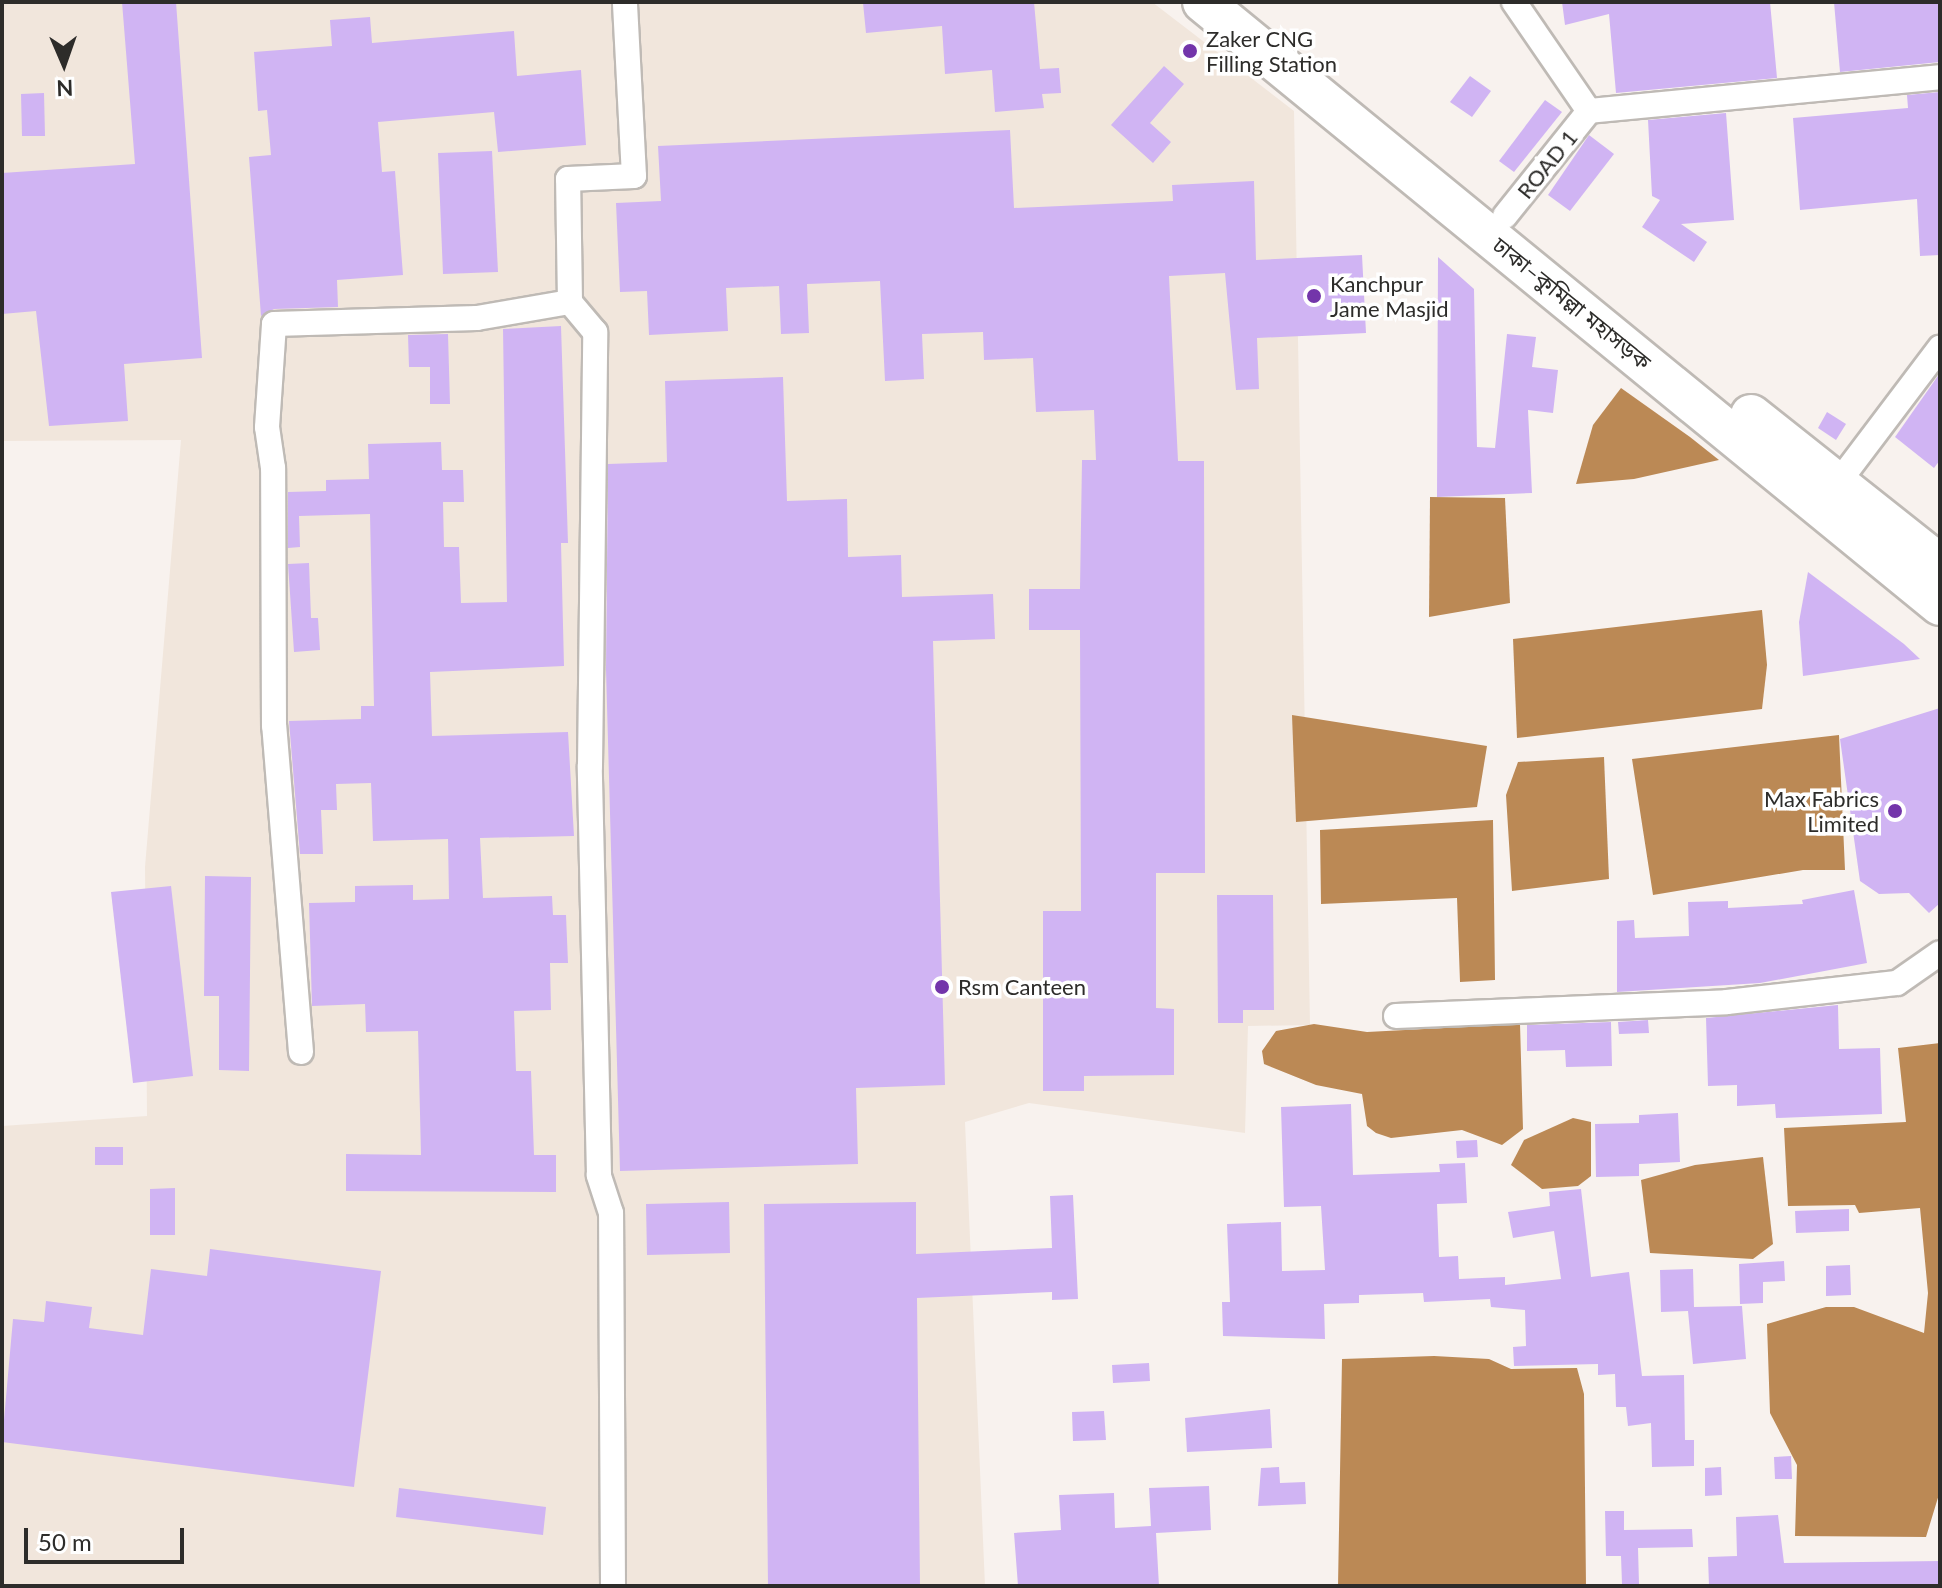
<!DOCTYPE html>
<meta charset="utf-8">
<style>
body{margin:0}
#map{position:relative;width:1942px;height:1588px;overflow:hidden;background:#f8f2ee;font-family:Lato,"Noto Sans Bengali",sans-serif}
div>[style]{position:absolute}
.built>*{inset:0;background:#f1e6dc}
.water>*{inset:0;background:#bb8955}
.building>*{inset:0;background:#d0b4f3}
.roads{filter:drop-shadow(2px 0 #bfbab5) drop-shadow(-2px 0 #bfbab5) drop-shadow(0 2px #bfbab5) drop-shadow(0 -2px #bfbab5)}
.minor>*{height:24px;margin:-12px;padding:0 12px;transform-origin:12px;border-radius:12px;background:#fff}
.trunk>*{height:40px;margin:-20px;padding:0 20px;transform-origin:20px;border-radius:20px;background:#fff}
.dots>*{width:22px;height:22px;translate:-50% -50%;box-sizing:border-box;border:4px solid #fff;border-radius:50%}
span{translate:-50% -50%;white-space:nowrap;text-align:center;line-height:1.15;-webkit-text-stroke:7px #fff;paint-order:stroke}
.poi-label{font-size:22px;color:#2d2c2a}
.left{translate:0 -50%;text-align:left}
.right{translate:-100% -50%;text-align:right}
.street-label{font-size:22px;color:#2d2c2a}
.frame{position:absolute;inset:0;border:4px solid #2d2c2a;pointer-events:none}
.north{position:absolute;left:24px;top:24px;width:80px;height:80px;-webkit-text-stroke:6px #fff;paint-order:stroke;rotate:178deg;font-size:22px;font-weight:700;line-height:32px;text-align:center;color:#2d2c2a}
.north::after{content:'';display:block;margin:auto;width:28px;height:36px;background:#2d2c2a;clip-path:polygon(50% 0,100% 100%,50% 72%,0 100%)}
.scale{position:absolute;left:24px;top:1528px;width:160px;height:36px;box-sizing:border-box;border:4px solid #2d2c2a;border-top:0;padding-left:10px;font-size:24px;line-height:28px;white-space:nowrap;color:#2d2c2a;-webkit-text-stroke:6px #fff;paint-order:stroke}
</style>
<div id="map">
<div class="built">
<div style="clip-path:polygon(2px 2px,1152px 2px,1294px 111px,1310px 1025px,1248px 1026px,1245px 1133px,1029px 1103px,965px 1122px,985px 1586px,2px 1586px,2px 1126px,147px 1116px,145px 867px,181px 440px,2px 441px)"></div>
</div>
<div class="water">
<div style="clip-path:polygon(1621px 388px,1690px 437px,1719px 460px,1634px 479px,1576px 484px,1593px 425px)"></div>
<div style="clip-path:polygon(1430px 497px,1505px 498px,1510px 603px,1429px 617px)"></div>
<div style="clip-path:polygon(1762px 610px,1767px 665px,1762px 709px,1517px 738px,1513px 639px)"></div>
<div style="clip-path:polygon(1292px 715px,1487px 746px,1477px 807px,1296px 822px)"></div>
<div style="clip-path:polygon(1839px 735px,1845px 870px,1803px 870px,1653px 895px,1632px 759px)"></div>
<div style="clip-path:polygon(1604px 757px,1609px 879px,1512px 891px,1506px 795px,1518px 762px)"></div>
<div style="clip-path:polygon(1493px 820px,1495px 980px,1460px 982px,1457px 898px,1321px 904px,1320px 830px)"></div>
<div style="clip-path:polygon(1314px 1024px,1367px 1032px,1520px 1024px,1523px 1129px,1502px 1145px,1462px 1130px,1391px 1138px,1376px 1133px,1367px 1126px,1362px 1094px,1316px 1085px,1264px 1064px,1262px 1051px,1276px 1031px)"></div>
<div style="clip-path:polygon(1940px 1043px,1940px 1491px,1926px 1537px,1795px 1536px,1797px 1465px,1770px 1413px,1767px 1324px,1826px 1307px,1854px 1307px,1924px 1333px,1928px 1293px,1920px 1208px,1859px 1213px,1855px 1205px,1788px 1206px,1784px 1128px,1906px 1122px,1898px 1048px)"></div>
<div style="clip-path:polygon(1573px 1118px,1591px 1122px,1591px 1176px,1578px 1186px,1542px 1189px,1511px 1165px,1524px 1140px)"></div>
<div style="clip-path:polygon(1763px 1157px,1773px 1244px,1753px 1259px,1650px 1253px,1641px 1180px,1695px 1165px)"></div>
<div style="clip-path:polygon(1434px 1356px,1489px 1359px,1511px 1369px,1577px 1368px,1584px 1394px,1586px 1586px,1338px 1586px,1342px 1359px)"></div>
</div>
<div class="building">
<div style="clip-path:polygon(122px 2px,176px 2px,202px 358px,124px 364px,128px 421px,49px 426px,36px 311px,2px 314px,2px 173px,135px 164px)"></div>
<div style="clip-path:polygon(877px 2px,1034px 2px,1040px 69px,1059px 68px,1061px 93px,1042px 94px,1044px 108px,995px 112px,992px 70px,945px 74px,942px 26px,866px 33px,863px 3px)"></div>
<div style="clip-path:polygon(1562px 2px,1770px 2px,1777px 78px,1616px 93px,1609px 14px,1565px 25px)"></div>
<div style="clip-path:polygon(1834px 2px,1940px 2px,1940px 62px,1840px 72px)"></div>
<div style="clip-path:polygon(370px 17px,372px 43px,514px 31px,517px 76px,581px 70px,586px 145px,498px 152px,494px 112px,378px 122px,382px 172px,395px 171px,403px 275px,337px 280px,338px 307px,274px 309px,261px 316px,249px 157px,271px 155px,267px 110px,258px 111px,254px 52px,332px 46px,330px 20px)"></div>
<div style="clip-path:polygon(1164px 66px,1184px 84px,1150px 123px,1171px 142px,1153px 163px,1111px 125px)"></div>
<div style="clip-path:polygon(1470px 76px,1491px 91px,1472px 117px,1450px 102px)"></div>
<div style="clip-path:polygon(1940px 92px,1940px 255px,1920px 256px,1917px 199px,1800px 210px,1793px 118px,1908px 108px,1907px 95px)"></div>
<div style="clip-path:polygon(44px 93px,45px 136px,22px 136px,21px 94px)"></div>
<div style="clip-path:polygon(1545px 100px,1562px 112px,1514px 172px,1499px 161px)"></div>
<div style="clip-path:polygon(1726px 113px,1734px 220px,1681px 224px,1707px 242px,1694px 262px,1642px 227px,1660px 200px,1652px 196px,1648px 120px)"></div>
<div style="clip-path:polygon(1010px 130px,1014px 208px,1173px 201px,1172px 185px,1254px 181px,1256px 260px,1362px 255px,1366px 333px,1257px 338px,1259px 389px,1236px 390px,1225px 273px,1169px 276px,1178px 461px,1204px 461px,1205px 873px,1156px 873px,1156px 1008px,1174px 1009px,1174px 1075px,1084px 1076px,1084px 1091px,1043px 1091px,1043px 911px,1081px 911px,1080px 630px,1029px 630px,1029px 589px,1080px 589px,1082px 460px,1096px 460px,1094px 410px,1036px 412px,1033px 358px,984px 360px,983px 332px,922px 334px,924px 379px,885px 381px,880px 281px,807px 284px,809px 333px,781px 334px,779px 286px,726px 288px,728px 331px,649px 335px,647px 291px,620px 292px,616px 203px,661px 201px,658px 146px)"></div>
<div style="clip-path:polygon(1589px 135px,1614px 154px,1570px 211px,1548px 195px)"></div>
<div style="clip-path:polygon(492px 151px,498px 272px,443px 274px,438px 153px)"></div>
<div style="clip-path:polygon(1438px 257px,1474px 289px,1477px 447px,1495px 448px,1507px 334px,1536px 337px,1532px 367px,1558px 370px,1553px 413px,1528px 410px,1532px 493px,1437px 497px)"></div>
<div style="clip-path:polygon(561px 326px,568px 543px,561px 543px,564px 666px,430px 672px,432px 736px,568px 732px,574px 836px,480px 838px,483px 898px,552px 896px,553px 915px,566px 915px,568px 963px,550px 963px,551px 1010px,514px 1011px,516px 1071px,531px 1071px,534px 1155px,556px 1155px,556px 1192px,346px 1191px,346px 1154px,421px 1155px,418px 1031px,366px 1032px,365px 1004px,312px 1006px,309px 903px,355px 902px,355px 886px,413px 885px,413px 900px,449px 899px,448px 839px,373px 841px,371px 783px,336px 784px,337px 810px,321px 810px,323px 854px,300px 854px,289px 721px,361px 719px,361px 706px,374px 706px,370px 514px,299px 516px,300px 547px,288px 548px,288px 492px,326px 491px,326px 480px,369px 479px,368px 444px,441px 442px,442px 470px,463px 470px,464px 502px,443px 502px,444px 547px,459px 547px,461px 603px,507px 602px,503px 329px)"></div>
<div style="clip-path:polygon(448px 334px,450px 404px,430px 404px,430px 367px,409px 367px,408px 335px)"></div>
<div style="clip-path:polygon(1940px 373px,1940px 460px,1934px 468px,1895px 437px)"></div>
<div style="clip-path:polygon(783px 377px,787px 501px,847px 499px,848px 557px,901px 555px,902px 597px,993px 594px,995px 639px,933px 641px,945px 1085px,856px 1088px,858px 1164px,620px 1171px,606px 670px,608px 464px,667px 462px,665px 381px)"></div>
<div style="clip-path:polygon(1827px 412px,1846px 424px,1836px 440px,1818px 428px)"></div>
<div style="clip-path:polygon(309px 563px,311px 618px,318px 618px,320px 650px,294px 652px,288px 564px)"></div>
<div style="clip-path:polygon(1808px 572px,1904px 644px,1920px 659px,1803px 676px,1799px 622px)"></div>
<div style="clip-path:polygon(1940px 708px,1940px 903px,1929px 913px,1909px 893px,1879px 894px,1860px 881px,1840px 739px)"></div>
<div style="clip-path:polygon(205px 876px,251px 877px,249px 1071px,219px 1070px,219px 996px,204px 996px)"></div>
<div style="clip-path:polygon(171px 886px,193px 1076px,133px 1083px,111px 892px)"></div>
<div style="clip-path:polygon(1854px 890px,1867px 963px,1760px 983px,1617px 992px,1617px 921px,1634px 920px,1635px 938px,1689px 936px,1688px 902px,1728px 901px,1728px 908px,1803px 904px,1802px 900px)"></div>
<div style="clip-path:polygon(1217px 895px,1273px 895px,1274px 1010px,1243px 1010px,1243px 1023px,1218px 1023px)"></div>
<div style="clip-path:polygon(1838px 1005px,1839px 1049px,1880px 1048px,1882px 1114px,1776px 1118px,1775px 1104px,1737px 1106px,1737px 1085px,1708px 1086px,1706px 1018px)"></div>
<div style="clip-path:polygon(1648px 1020px,1649px 1033px,1619px 1034px,1618px 1022px)"></div>
<div style="clip-path:polygon(1611px 1022px,1612px 1066px,1566px 1067px,1565px 1050px,1527px 1051px,1527px 1025px)"></div>
<div style="clip-path:polygon(1351px 1104px,1353px 1175px,1440px 1172px,1439px 1164px,1465px 1163px,1467px 1203px,1437px 1204px,1439px 1257px,1458px 1256px,1459px 1279px,1505px 1277px,1505px 1285px,1561px 1279px,1554px 1231px,1513px 1238px,1508px 1212px,1550px 1206px,1549px 1192px,1581px 1189px,1591px 1277px,1629px 1272px,1642px 1376px,1684px 1375px,1685px 1440px,1694px 1440px,1694px 1466px,1652px 1467px,1651px 1423px,1628px 1426px,1626px 1407px,1616px 1407px,1615px 1374px,1598px 1375px,1598px 1364px,1514px 1366px,1513px 1347px,1526px 1346px,1525px 1310px,1491px 1307px,1490px 1299px,1424px 1302px,1423px 1293px,1359px 1295px,1359px 1303px,1324px 1304px,1325px 1339px,1223px 1336px,1222px 1302px,1230px 1302px,1227px 1224px,1281px 1222px,1282px 1271px,1325px 1270px,1321px 1206px,1284px 1207px,1281px 1107px)"></div>
<div style="clip-path:polygon(1678px 1113px,1680px 1162px,1639px 1164px,1639px 1176px,1596px 1177px,1595px 1124px,1639px 1123px,1639px 1115px)"></div>
<div style="clip-path:polygon(1477px 1140px,1478px 1157px,1457px 1158px,1456px 1141px)"></div>
<div style="clip-path:polygon(95px 1147px,123px 1147px,123px 1165px,95px 1165px)"></div>
<div style="clip-path:polygon(175px 1188px,175px 1235px,150px 1235px,150px 1189px)"></div>
<div style="clip-path:polygon(1073px 1195px,1078px 1299px,1052px 1300px,1052px 1292px,917px 1298px,920px 1586px,768px 1586px,764px 1204px,916px 1202px,916px 1254px,1052px 1248px,1050px 1196px)"></div>
<div style="clip-path:polygon(729px 1202px,730px 1253px,647px 1255px,646px 1204px)"></div>
<div style="clip-path:polygon(1849px 1209px,1849px 1231px,1796px 1233px,1795px 1211px)"></div>
<div style="clip-path:polygon(210px 1249px,381px 1271px,354px 1487px,2px 1442px,13px 1319px,44px 1322px,46px 1301px,92px 1307px,89px 1328px,143px 1335px,151px 1269px,207px 1276px)"></div>
<div style="clip-path:polygon(1784px 1261px,1785px 1281px,1763px 1282px,1763px 1303px,1740px 1304px,1739px 1264px)"></div>
<div style="clip-path:polygon(1850px 1265px,1851px 1295px,1826px 1296px,1826px 1266px)"></div>
<div style="clip-path:polygon(1693px 1269px,1694px 1307px,1742px 1306px,1746px 1359px,1693px 1364px,1688px 1311px,1661px 1312px,1660px 1270px)"></div>
<div style="clip-path:polygon(1149px 1363px,1150px 1381px,1113px 1383px,1112px 1365px)"></div>
<div style="clip-path:polygon(1270px 1409px,1272px 1448px,1187px 1452px,1185px 1418px)"></div>
<div style="clip-path:polygon(1104px 1411px,1106px 1440px,1073px 1441px,1072px 1412px)"></div>
<div style="clip-path:polygon(1791px 1456px,1792px 1479px,1775px 1479px,1774px 1457px)"></div>
<div style="clip-path:polygon(1279px 1467px,1280px 1483px,1305px 1482px,1306px 1504px,1258px 1506px,1261px 1468px)"></div>
<div style="clip-path:polygon(1721px 1467px,1722px 1495px,1705px 1496px,1705px 1468px)"></div>
<div style="clip-path:polygon(1209px 1486px,1211px 1530px,1156px 1533px,1159px 1586px,1018px 1586px,1014px 1533px,1061px 1530px,1059px 1495px,1114px 1493px,1115px 1528px,1151px 1526px,1149px 1488px)"></div>
<div style="clip-path:polygon(399px 1488px,546px 1507px,543px 1535px,396px 1517px)"></div>
<div style="clip-path:polygon(1605px 1511px,1624px 1511px,1624px 1530px,1692px 1529px,1693px 1547px,1638px 1548px,1639px 1584px,1622px 1584px,1621px 1556px,1606px 1556px)"></div>
<div style="clip-path:polygon(1778px 1515px,1784px 1563px,1940px 1561px,1940px 1586px,1709px 1586px,1708px 1557px,1737px 1556px,1736px 1517px)"></div>
</div>
<div class="roads">
<div class="minor">
<div style="left:1514px;top:2px;width:132px;rotate:55.5deg"></div>
<div style="left:1589px;top:111px;width:353px;rotate:-5.5deg"></div>
<div style="left:1505px;top:216px;width:134px;rotate:-51.3deg"></div>
<div style="left:1837px;top:484px;width:171px;rotate:-52.9deg"></div>
<div style="left:1396px;top:1016px;width:331px;rotate:-2.4deg"></div>
<div style="left:1727px;top:1002px;width:171px;rotate:-6.4deg"></div>
<div style="left:1897px;top:983px;width:52px;rotate:-34.9deg"></div>
<div style="left:301px;top:1052px;width:327px;rotate:-94.7deg"></div>
<div style="left:274px;top:726px;width:258px;rotate:-90.2deg"></div>
<div style="left:273px;top:468px;width:41px;rotate:-98.3deg"></div>
<div style="left:267px;top:427px;width:103px;rotate:-86.1deg"></div>
<div style="left:274px;top:324px;width:203px;rotate:-1.7deg"></div>
<div style="left:477px;top:318px;width:94px;rotate:-9.8deg"></div>
<div style="left:613px;top:1586px;width:373px;rotate:-90.3deg"></div>
<div style="left:611px;top:1213px;width:40px;rotate:-108deg"></div>
<div style="left:599px;top:1175px;width:409px;rotate:-91.3deg"></div>
<div style="left:590px;top:766px;width:434px;rotate:-89.3deg"></div>
<div style="left:595px;top:332px;width:39px;rotate:-130deg"></div>
<div style="left:570px;top:302px;width:123px;rotate:-90.9deg"></div>
<div style="left:568px;top:179px;width:66px;rotate:-2.6deg"></div>
<div style="left:634px;top:176px;width:174px;rotate:-93deg"></div>
</div>
<div class="trunk">
<div style="left:1203px;top:2px;width:952px;rotate:39.29deg"></div>
<div style="left:1751px;top:415px;width:241px;rotate:38.4deg"></div>
</div>
</div>
<div class="dots">
<div style="left:1190px;top:51px;background:#7335aa"></div>
<div style="left:1314px;top:296px;background:#7335aa"></div>
<div style="left:1895px;top:811px;background:#7335aa"></div>
<div style="left:942px;top:987px;background:#7335aa"></div>
</div>
<div class="poi-label">
<span class="left" style="left:1206px;top:51px">Zaker CNG<br>Filling Station</span>
<span class="left" style="left:1330px;top:296px">Kanchpur<br>Jame Masjid</span>
<span class="right" style="left:1879px;top:811px">Max Fabrics<br>Limited</span>
<span class="left" style="left:958px;top:987px">Rsm Canteen</span>
</div>
<div class="street-label">
<span style="left:1547px;top:164px;rotate:-51deg">ROAD 1</span>
<span style="left:1572px;top:303px;rotate:39deg">ঢাকা–কুমিল্লা মহাসড়ক</span>
</div>
<div class="frame"></div>
<div class="north">N</div>
<div class="scale">50 m</div>
</div>
